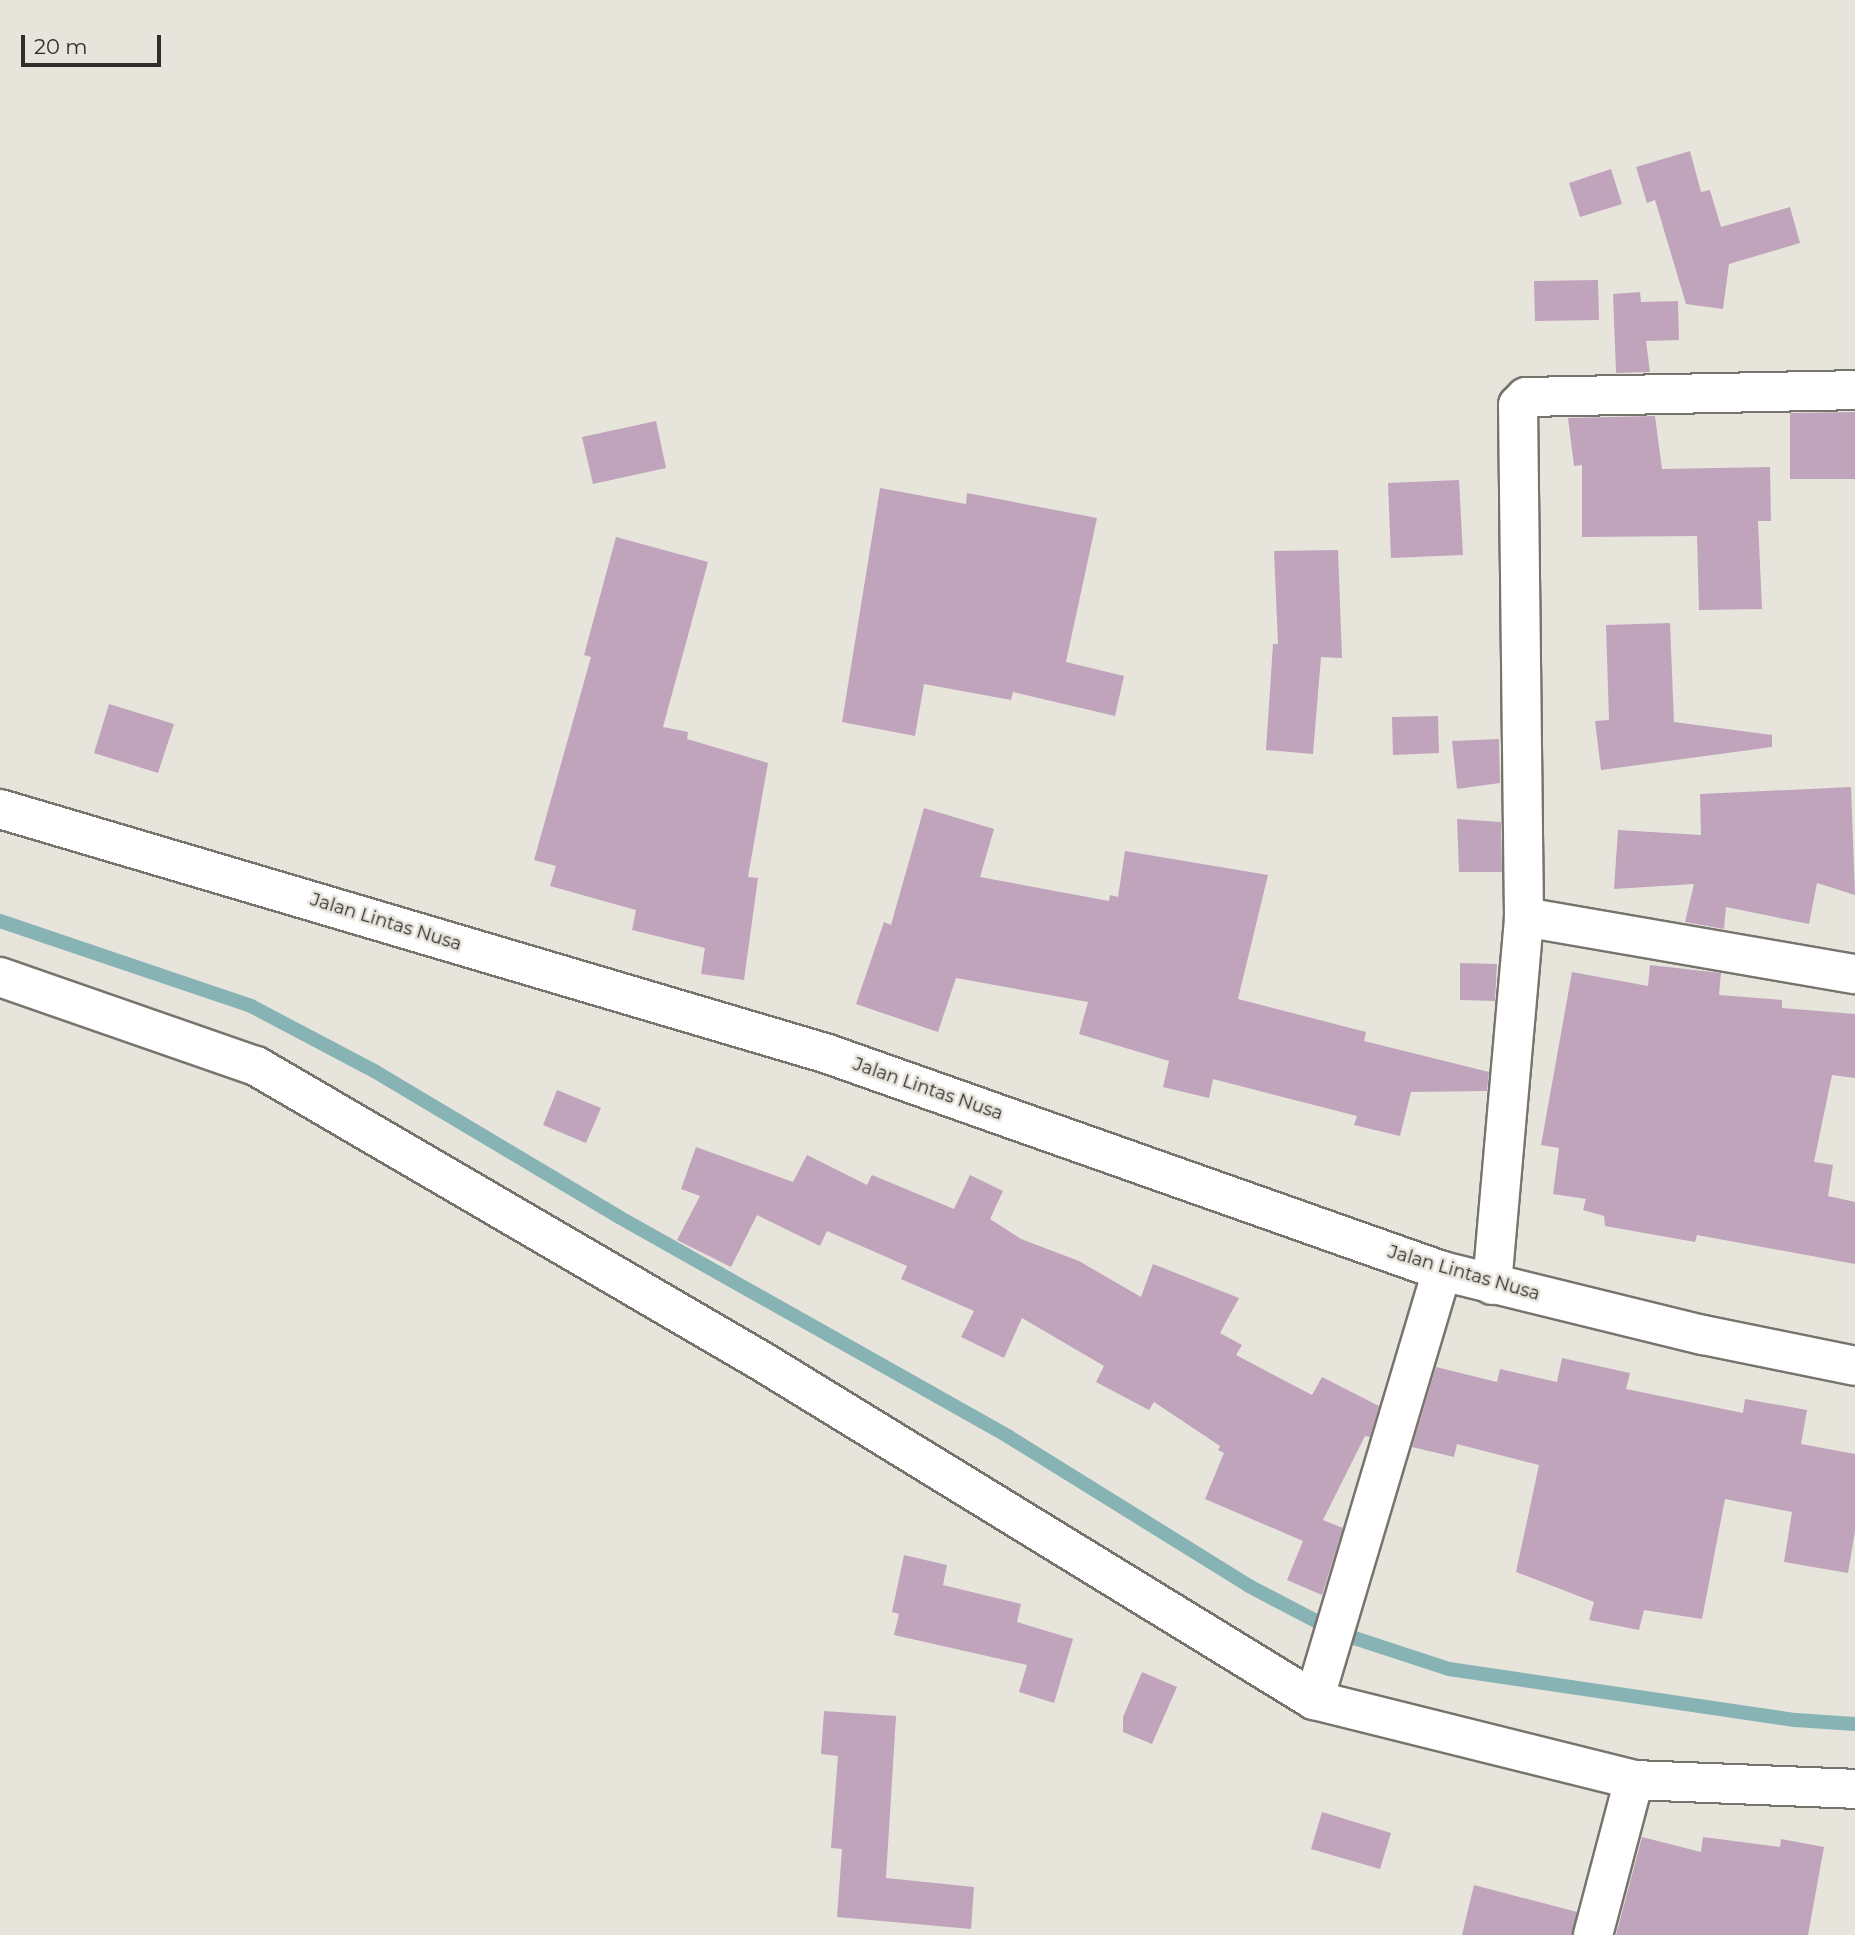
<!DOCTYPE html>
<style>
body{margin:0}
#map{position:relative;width:1855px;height:1935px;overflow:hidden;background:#e7e4dc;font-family:Montserrat,sans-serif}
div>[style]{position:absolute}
.stream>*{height:14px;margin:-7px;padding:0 7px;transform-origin:7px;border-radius:7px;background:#88b3b4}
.building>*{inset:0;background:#c0a4bc}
.roads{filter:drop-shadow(2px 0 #77746d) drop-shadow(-2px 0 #77746d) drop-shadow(0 2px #77746d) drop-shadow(0 -2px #77746d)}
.street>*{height:38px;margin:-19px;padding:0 19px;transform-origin:19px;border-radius:19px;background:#fff}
.highway>*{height:38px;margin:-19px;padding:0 19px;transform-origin:19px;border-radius:19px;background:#fff}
span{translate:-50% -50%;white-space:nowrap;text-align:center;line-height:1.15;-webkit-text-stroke:5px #e7e4dc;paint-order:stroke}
.street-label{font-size:18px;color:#2f2e2b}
.scale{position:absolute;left:21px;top:35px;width:140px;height:32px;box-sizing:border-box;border:4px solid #2f2e2b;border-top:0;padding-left:9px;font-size:21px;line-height:24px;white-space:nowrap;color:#2f2e2b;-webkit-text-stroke:5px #e7e4dc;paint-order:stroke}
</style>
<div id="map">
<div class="stream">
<div style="left:0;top:921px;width:265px;rotate:18.7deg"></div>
<div style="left:251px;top:1006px;width:141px;rotate:27.8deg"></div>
<div style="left:376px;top:1072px;width:283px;rotate:30.8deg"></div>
<div style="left:619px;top:1217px;width:448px;rotate:29.4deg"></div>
<div style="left:1009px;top:1437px;width:282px;rotate:31.8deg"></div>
<div style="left:1249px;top:1586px;width:102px;rotate:27.6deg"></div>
<div style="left:1339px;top:1633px;width:116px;rotate:18.1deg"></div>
<div style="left:1449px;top:1669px;width:351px;rotate:8.4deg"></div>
<div style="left:1796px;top:1720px;width:59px;rotate:3.9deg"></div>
</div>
<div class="building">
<div style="clip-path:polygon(1690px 151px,1701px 192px,1710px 190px,1721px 227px,1790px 207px,1800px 243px,1729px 264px,1723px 309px,1686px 304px,1655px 200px,1647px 203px,1636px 167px)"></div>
<div style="clip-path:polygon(1611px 169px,1622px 204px,1580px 217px,1569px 183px)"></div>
<div style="clip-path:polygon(1598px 280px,1599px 320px,1535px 321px,1534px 281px)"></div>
<div style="clip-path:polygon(1640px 292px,1641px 302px,1678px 301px,1679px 340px,1646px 341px,1650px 372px,1616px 373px,1613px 294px)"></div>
<div style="clip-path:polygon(1855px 412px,1855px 479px,1790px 479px,1790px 413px)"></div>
<div style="clip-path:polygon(1655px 416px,1662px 469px,1770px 467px,1771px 521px,1758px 521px,1762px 609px,1699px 610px,1697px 536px,1582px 537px,1582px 465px,1574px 466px,1568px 418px)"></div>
<div style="clip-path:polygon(656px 421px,666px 468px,593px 484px,582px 437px)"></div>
<div style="clip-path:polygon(1459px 480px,1463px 555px,1391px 558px,1388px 483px)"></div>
<div style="clip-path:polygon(880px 488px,966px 504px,967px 493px,1097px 518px,1066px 662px,1124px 676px,1115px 716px,1013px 692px,1011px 700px,924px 684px,915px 736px,842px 722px)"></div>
<div style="clip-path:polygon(616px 537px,708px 562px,663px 727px,688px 732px,687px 739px,768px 763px,748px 877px,758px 878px,744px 980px,701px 974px,705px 948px,632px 930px,636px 910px,550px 886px,556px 866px,534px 860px,591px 657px,584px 655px)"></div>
<div style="clip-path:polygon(1338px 550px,1342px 658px,1321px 657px,1313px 754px,1266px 750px,1273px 644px,1278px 644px,1274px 551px)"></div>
<div style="clip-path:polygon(1670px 623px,1674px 722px,1772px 735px,1772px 747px,1601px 770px,1595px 721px,1609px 720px,1606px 625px)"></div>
<div style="clip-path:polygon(109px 704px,174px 724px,158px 773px,94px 753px)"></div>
<div style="clip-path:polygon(1438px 716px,1439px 753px,1393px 755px,1392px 717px)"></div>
<div style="clip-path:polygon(1499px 739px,1500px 783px,1457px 789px,1452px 741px)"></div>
<div style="clip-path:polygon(1851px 787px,1855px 895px,1817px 883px,1809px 924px,1726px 907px,1724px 929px,1685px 922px,1694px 884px,1614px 889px,1618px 830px,1701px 835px,1700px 794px)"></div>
<div style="clip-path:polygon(924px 808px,994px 829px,980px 877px,1109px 901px,1110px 895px,1118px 897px,1125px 851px,1268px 875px,1238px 999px,1366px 1032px,1364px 1041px,1489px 1072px,1487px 1091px,1411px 1092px,1400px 1136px,1354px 1125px,1357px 1116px,1213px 1079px,1209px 1098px,1163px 1087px,1169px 1061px,1079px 1034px,1088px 1002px,956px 978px,938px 1032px,856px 1004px,884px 922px,891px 925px)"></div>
<div style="clip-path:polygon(1457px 819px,1501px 822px,1502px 872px,1459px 872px)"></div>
<div style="clip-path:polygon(1460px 963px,1497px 964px,1495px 1001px,1460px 1000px)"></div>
<div style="clip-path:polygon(1650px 965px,1721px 973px,1719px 995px,1782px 1000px,1782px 1008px,1855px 1014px,1855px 1078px,1832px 1075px,1814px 1162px,1833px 1165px,1828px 1196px,1855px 1202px,1855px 1264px,1697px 1235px,1695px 1242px,1605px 1226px,1604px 1216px,1583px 1210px,1586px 1199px,1553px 1194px,1559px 1148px,1541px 1145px,1572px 972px,1648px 986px)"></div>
<div style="clip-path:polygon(557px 1090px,601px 1108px,586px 1143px,543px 1125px)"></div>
<div style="clip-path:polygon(696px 1147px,793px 1182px,807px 1155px,867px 1185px,872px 1175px,954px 1209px,970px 1175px,1003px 1191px,990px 1219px,1021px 1239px,1079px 1261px,1141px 1297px,1153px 1264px,1239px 1298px,1220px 1333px,1242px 1345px,1236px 1355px,1312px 1395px,1322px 1377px,1379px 1406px,1370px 1437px,1365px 1436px,1323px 1520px,1343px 1528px,1322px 1595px,1287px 1580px,1303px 1541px,1205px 1499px,1224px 1453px,1218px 1450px,1220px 1446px,1154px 1402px,1149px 1410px,1096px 1382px,1104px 1366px,1022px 1318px,1004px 1358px,961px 1337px,974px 1311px,901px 1279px,907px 1266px,827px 1231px,820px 1246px,757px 1215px,731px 1267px,677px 1240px,700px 1196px,681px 1189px)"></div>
<div style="clip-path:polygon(1562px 1358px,1630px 1373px,1626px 1389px,1743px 1413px,1745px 1399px,1807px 1410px,1801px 1444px,1855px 1454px,1855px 1531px,1848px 1573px,1784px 1562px,1792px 1512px,1725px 1499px,1702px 1619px,1644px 1610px,1639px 1630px,1589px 1620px,1594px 1602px,1516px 1572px,1539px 1465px,1457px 1444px,1454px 1457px,1412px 1447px,1436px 1367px,1497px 1382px,1500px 1369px,1557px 1382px)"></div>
<div style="clip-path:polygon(904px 1555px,947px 1565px,943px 1585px,1021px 1604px,1017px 1622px,1073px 1639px,1054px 1703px,1019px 1692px,1027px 1665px,894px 1635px,899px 1614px,892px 1612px)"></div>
<div style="clip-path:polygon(1142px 1672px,1177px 1687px,1152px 1744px,1123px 1732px,1123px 1717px)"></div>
<div style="clip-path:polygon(824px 1711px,896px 1716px,886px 1878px,974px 1887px,971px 1929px,837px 1917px,842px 1849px,831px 1848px,838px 1756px,821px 1754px)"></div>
<div style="clip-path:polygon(1322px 1812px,1391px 1833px,1380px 1869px,1311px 1849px)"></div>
<div style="clip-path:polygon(1642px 1837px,1701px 1852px,1703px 1837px,1780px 1847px,1781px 1839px,1824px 1847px,1808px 1935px,1616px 1935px)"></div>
<div style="clip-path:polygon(1474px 1885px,1577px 1912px,1572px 1935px,1462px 1935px)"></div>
</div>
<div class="roads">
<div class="street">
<div style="left:1524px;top:917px;width:336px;rotate:9.8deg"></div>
<div style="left:0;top:977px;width:271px;rotate:19.2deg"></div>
<div style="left:256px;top:1066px;width:587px;rotate:30.28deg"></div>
<div style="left:763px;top:1362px;width:646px;rotate:31.53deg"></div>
<div style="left:1314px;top:1700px;width:330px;rotate:14deg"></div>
<div style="left:1634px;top:1780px;width:221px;rotate:2.3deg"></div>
<div style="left:1492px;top:1285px;width:369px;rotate:-85deg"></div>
<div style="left:1524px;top:917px;width:512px;rotate:-90.67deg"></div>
<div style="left:1518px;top:405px;width:11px;rotate:-45deg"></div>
<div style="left:1526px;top:397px;width:329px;rotate:-1.2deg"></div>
<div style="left:1314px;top:1700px;width:448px;rotate:-73.4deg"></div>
<div style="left:1593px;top:1935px;width:160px;rotate:-75.2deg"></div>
</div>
<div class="highway">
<div style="left:0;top:809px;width:863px;rotate:16.48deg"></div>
<div style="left:828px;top:1054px;width:651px;rotate:19.46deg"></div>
<div style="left:1442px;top:1271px;width:269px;rotate:13.8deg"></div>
<div style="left:1703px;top:1335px;width:155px;rotate:11.5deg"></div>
</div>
</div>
<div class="street-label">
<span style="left:386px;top:922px;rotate:17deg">Jalan Lintas Nusa</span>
<span style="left:928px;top:1089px;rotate:19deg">Jalan Lintas Nusa</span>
<span style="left:1464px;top:1273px;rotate:16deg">Jalan Lintas Nusa</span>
</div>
<div class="scale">20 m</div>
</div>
